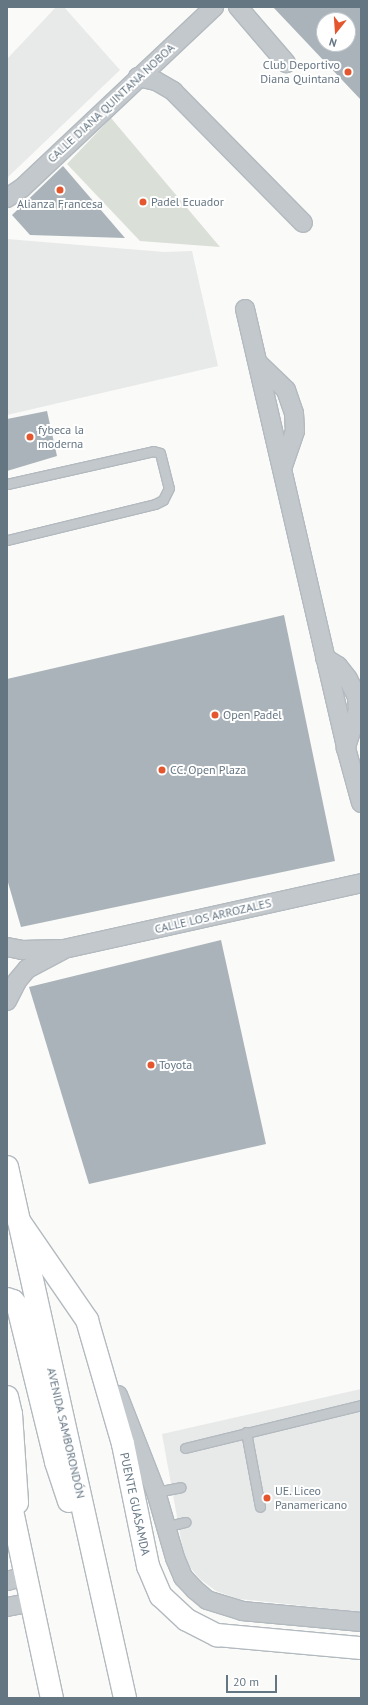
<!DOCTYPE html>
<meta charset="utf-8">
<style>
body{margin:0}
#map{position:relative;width:368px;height:1705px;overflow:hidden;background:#fafaf8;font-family:"PT Sans",sans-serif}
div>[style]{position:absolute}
.built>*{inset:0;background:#e8e9e9}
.green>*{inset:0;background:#dadfd7}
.building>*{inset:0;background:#aab3b9}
.roads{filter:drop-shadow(1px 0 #b3babf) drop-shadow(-1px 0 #b3babf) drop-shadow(0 1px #b3babf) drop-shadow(0 -1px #b3babf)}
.service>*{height:9px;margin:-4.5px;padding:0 4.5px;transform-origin:4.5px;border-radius:4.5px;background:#c3c8cc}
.minor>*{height:18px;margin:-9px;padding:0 9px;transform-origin:9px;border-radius:9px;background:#c3c8cc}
.secondary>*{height:22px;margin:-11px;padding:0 11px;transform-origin:11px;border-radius:11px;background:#fff}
.trunk>*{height:22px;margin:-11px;padding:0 11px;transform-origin:11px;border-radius:11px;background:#fff}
.dots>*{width:11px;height:11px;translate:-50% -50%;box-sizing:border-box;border:2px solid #fff;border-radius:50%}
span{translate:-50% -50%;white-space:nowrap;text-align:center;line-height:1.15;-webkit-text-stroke:4px #fff;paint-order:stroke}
.poi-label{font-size:12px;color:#657683}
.right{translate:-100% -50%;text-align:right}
.left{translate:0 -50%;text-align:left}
.street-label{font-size:12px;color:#657683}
.frame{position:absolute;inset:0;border:8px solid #657683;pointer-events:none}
.north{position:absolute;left:316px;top:12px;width:40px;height:40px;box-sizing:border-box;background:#fff;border:1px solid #c1c8cd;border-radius:50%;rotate:197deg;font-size:11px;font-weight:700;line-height:16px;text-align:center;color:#657683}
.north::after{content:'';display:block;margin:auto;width:14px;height:18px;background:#e4572e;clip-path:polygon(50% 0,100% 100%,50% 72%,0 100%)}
.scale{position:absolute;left:226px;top:1675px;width:51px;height:18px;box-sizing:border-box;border:2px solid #657683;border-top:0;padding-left:5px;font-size:12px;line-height:14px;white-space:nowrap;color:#657683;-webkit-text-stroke:3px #fff;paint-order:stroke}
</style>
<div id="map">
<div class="built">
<div style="clip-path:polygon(56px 7px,64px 7px,120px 70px,7px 178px,7px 59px)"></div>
<div style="clip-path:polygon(7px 239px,164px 252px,192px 251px,218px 366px,7px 415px)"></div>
<div style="clip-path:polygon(361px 1389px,361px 1612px,239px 1599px,216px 1591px,200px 1579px,185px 1561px,162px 1434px)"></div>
</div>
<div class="green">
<div style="clip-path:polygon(111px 118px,220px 247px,140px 241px,67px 164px)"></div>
</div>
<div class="building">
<div style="clip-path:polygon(evenodd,273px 7px,361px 7px,361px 100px,273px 7px,324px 20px,348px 20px,348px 44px,324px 44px,324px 20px)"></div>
<div style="clip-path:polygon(63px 166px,125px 238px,30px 235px,12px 215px)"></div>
<div style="clip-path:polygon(47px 411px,57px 456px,7px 471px,7px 419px)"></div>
<div style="clip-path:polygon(284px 615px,335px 861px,21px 927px,7px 879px,7px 679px)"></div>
<div style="clip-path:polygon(221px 940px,266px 1144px,89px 1184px,29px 987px)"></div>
</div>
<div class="roads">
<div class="service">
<div style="left:7px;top:484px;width:150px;rotate:-12.7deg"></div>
<div style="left:153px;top:451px;width:7px;rotate:16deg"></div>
<div style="left:160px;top:453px;width:36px;rotate:76deg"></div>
<div style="left:169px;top:488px;width:13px;rotate:117deg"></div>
<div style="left:163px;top:500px;width:9px;rotate:153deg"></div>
<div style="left:155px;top:504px;width:152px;rotate:166.3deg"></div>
<div style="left:246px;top:1432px;width:76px;rotate:79.4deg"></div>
<div style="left:185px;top:1448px;width:181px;rotate:-13.7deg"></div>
<div style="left:156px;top:1492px;width:25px;rotate:-11deg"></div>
<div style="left:168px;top:1526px;width:18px;rotate:-13deg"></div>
</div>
<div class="minor">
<div style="left:238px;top:7px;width:74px;rotate:49.4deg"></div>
<div style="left:138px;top:77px;width:18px;rotate:13deg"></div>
<div style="left:156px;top:81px;width:20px;rotate:30deg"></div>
<div style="left:173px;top:91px;width:185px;rotate:45.4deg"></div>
<div style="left:7px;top:198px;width:18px;rotate:-34deg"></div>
<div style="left:22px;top:188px;width:264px;rotate:-43.3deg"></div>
<div style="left:245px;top:309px;width:450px;rotate:77deg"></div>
<div style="left:346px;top:748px;width:57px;rotate:74.7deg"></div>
<div style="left:258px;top:363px;width:39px;rotate:44deg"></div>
<div style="left:286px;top:390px;width:24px;rotate:71deg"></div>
<div style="left:294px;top:413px;width:18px;rotate:87deg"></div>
<div style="left:295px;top:431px;width:40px;rotate:108.9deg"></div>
<div style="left:325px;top:658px;width:15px;rotate:32deg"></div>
<div style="left:338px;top:666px;width:16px;rotate:52deg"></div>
<div style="left:348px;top:679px;width:20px;rotate:63deg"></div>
<div style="left:357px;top:697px;width:13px;rotate:86deg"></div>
<div style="left:358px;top:710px;width:40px;rotate:108deg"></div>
<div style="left:7px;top:947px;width:15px;rotate:11deg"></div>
<div style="left:22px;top:950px;width:42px;rotate:-1.4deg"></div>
<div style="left:64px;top:949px;width:304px;rotate:-12.5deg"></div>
<div style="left:7px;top:1001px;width:22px;rotate:-63deg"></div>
<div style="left:17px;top:981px;width:16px;rotate:-50deg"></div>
<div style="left:27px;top:969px;width:40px;rotate:-28deg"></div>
<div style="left:118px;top:1395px;width:104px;rotate:68.6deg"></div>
<div style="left:156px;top:1492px;width:69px;rotate:73.9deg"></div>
<div style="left:175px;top:1558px;width:21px;rotate:67deg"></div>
<div style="left:183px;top:1577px;width:16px;rotate:47deg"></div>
<div style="left:194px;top:1589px;width:17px;rotate:40deg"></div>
<div style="left:207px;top:1600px;width:37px;rotate:17deg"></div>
<div style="left:242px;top:1611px;width:120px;rotate:5.3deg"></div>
<div style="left:7px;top:1581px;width:20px;rotate:-15deg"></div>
<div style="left:7px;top:1607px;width:25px;rotate:-11deg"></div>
</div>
<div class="secondary">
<div style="left:19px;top:1221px;width:120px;rotate:55.5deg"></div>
<div style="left:87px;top:1320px;width:129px;rotate:73.8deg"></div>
<div style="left:123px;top:1444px;width:125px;rotate:78.4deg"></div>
<div style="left:148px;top:1566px;width:33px;rotate:67deg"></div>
<div style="left:161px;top:1596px;width:35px;rotate:43deg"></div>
<div style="left:187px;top:1620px;width:34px;rotate:27deg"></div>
<div style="left:217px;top:1635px;width:145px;rotate:5.2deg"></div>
</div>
<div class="trunk">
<div style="left:7px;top:1167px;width:544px;rotate:77.47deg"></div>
<div style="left:7px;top:1299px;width:6px;rotate:18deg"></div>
<div style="left:13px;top:1301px;width:8px;rotate:50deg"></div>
<div style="left:18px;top:1307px;width:160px;rotate:76.2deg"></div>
<div style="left:56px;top:1462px;width:41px;rotate:71.6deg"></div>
<div style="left:7px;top:1397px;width:17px;rotate:77deg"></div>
<div style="left:11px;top:1414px;width:89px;rotate:86.1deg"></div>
<div style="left:7px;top:1487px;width:216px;rotate:78deg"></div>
</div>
</div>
<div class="dots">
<div style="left:348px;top:72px;background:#e4572e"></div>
<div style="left:60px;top:190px;background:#e4572e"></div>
<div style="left:143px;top:202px;background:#e4572e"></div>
<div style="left:30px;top:437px;background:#e4572e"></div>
<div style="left:215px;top:715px;background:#e4572e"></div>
<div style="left:162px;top:770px;background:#e4572e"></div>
<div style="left:151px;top:1065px;background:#e4572e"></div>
<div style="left:267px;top:1498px;background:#e4572e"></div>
</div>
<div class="poi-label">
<span class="right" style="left:340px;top:72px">Club Deportivo<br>Diana Quintana</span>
<span class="left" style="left:151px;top:202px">Padel Ecuador</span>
<span style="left:60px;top:204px">Alianza Francesa</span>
<span class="left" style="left:38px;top:437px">fybeca la<br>moderna</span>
<span class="left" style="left:223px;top:715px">Open Padel</span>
<span class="left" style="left:170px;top:770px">CC. Open Plaza</span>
<span class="left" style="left:159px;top:1065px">Toyota</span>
<span class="left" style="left:275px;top:1498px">UE. Liceo<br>Panamericano</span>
</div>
<div class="street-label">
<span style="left:111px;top:103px;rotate:-43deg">CALLE DIANA QUINTANA NOBOA</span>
<span style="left:213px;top:916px;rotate:-13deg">CALLE LOS ARROZALES</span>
<span style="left:66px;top:1433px;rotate:77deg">AVENIDA SAMBORONDÓN</span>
<span style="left:135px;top:1504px;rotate:78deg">PUENTE GUASAMDA</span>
</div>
<div class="frame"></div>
<div class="north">N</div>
<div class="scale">20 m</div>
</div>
